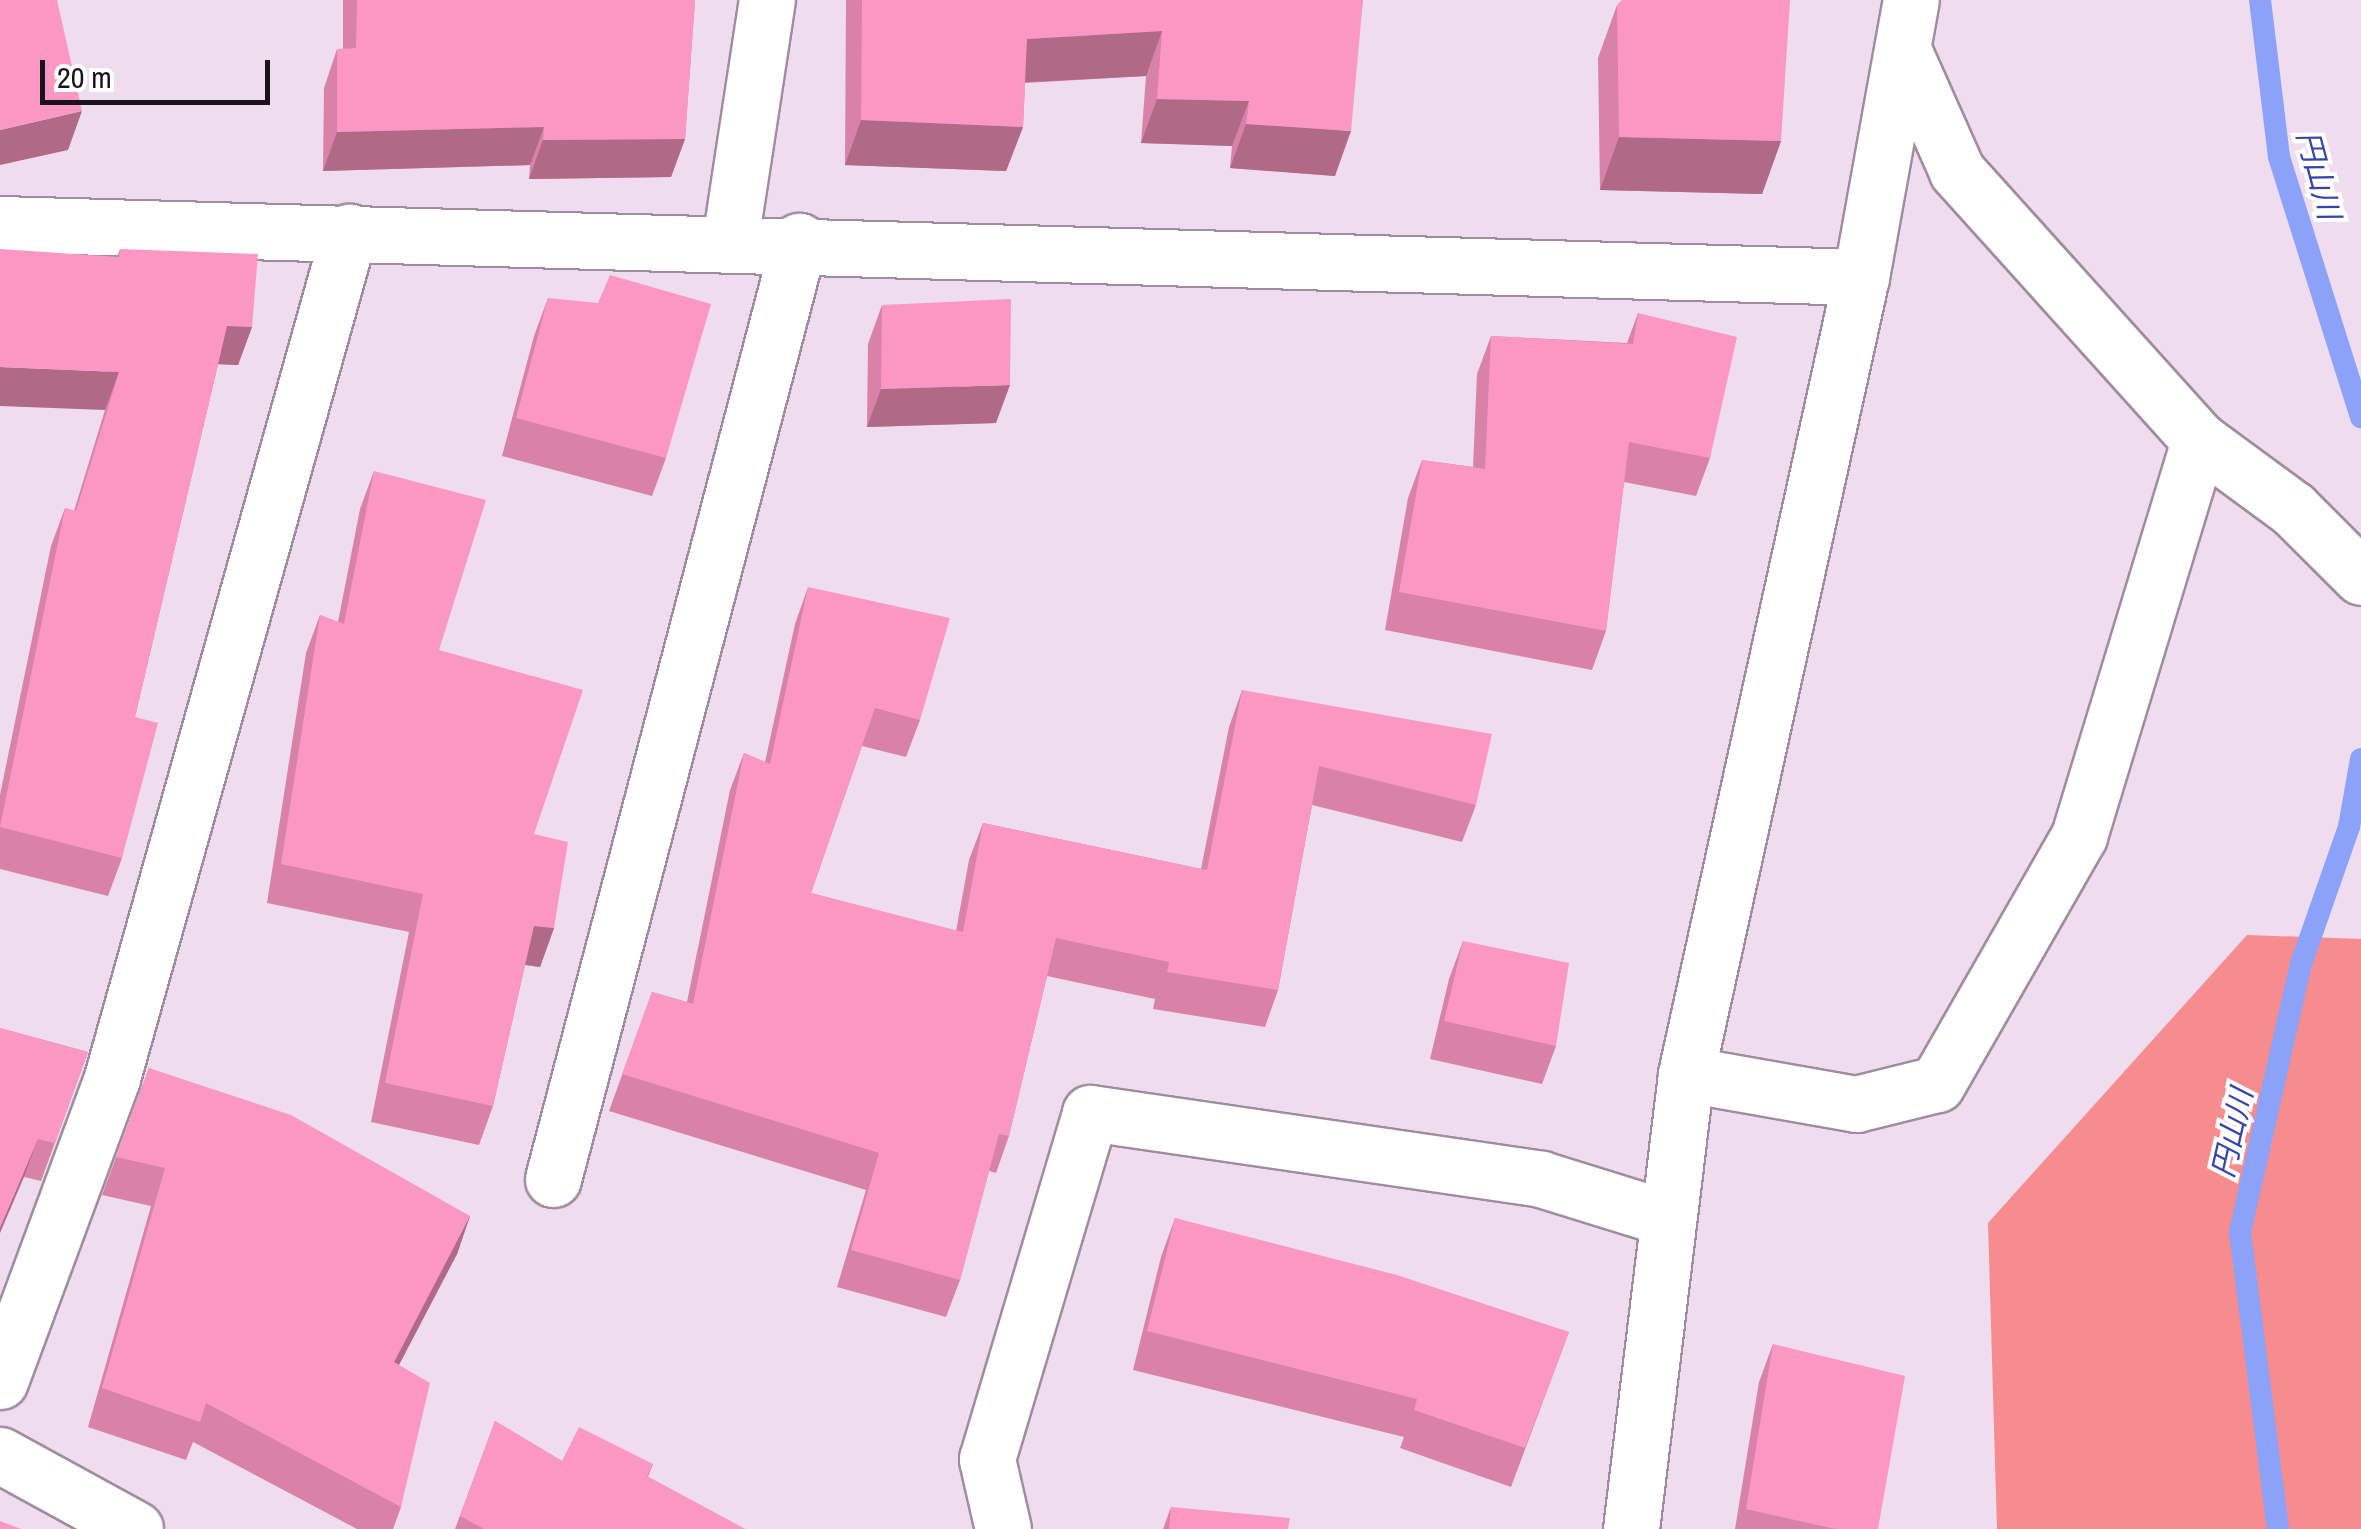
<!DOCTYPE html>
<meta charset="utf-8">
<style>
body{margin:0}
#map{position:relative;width:2361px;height:1529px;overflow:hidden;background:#efdcef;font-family:"Archivo Narrow","Noto Sans JP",sans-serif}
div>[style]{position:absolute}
.forest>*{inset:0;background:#f68c8e}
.stream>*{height:22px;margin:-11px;padding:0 11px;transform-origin:11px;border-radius:11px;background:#8ca2f9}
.roads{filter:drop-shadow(2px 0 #9f8d9f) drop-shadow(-2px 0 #9f8d9f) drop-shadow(0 2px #9f8d9f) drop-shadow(0 -2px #9f8d9f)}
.minor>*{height:55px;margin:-27.5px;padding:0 27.5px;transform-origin:27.5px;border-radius:27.5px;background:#fff}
.wall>*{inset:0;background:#d882a8}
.shaded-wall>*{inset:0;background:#b06a88}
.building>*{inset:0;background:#fb97c3}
span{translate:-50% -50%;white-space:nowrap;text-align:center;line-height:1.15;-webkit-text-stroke:8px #fff;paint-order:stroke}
.water-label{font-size:30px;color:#3644a8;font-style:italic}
.scale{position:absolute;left:40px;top:60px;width:230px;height:45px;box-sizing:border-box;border:5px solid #1a131a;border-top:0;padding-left:12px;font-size:30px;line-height:35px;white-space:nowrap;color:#1a131a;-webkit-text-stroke:8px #fff;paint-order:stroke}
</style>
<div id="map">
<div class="forest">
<div style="clip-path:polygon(2247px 935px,2361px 939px,2361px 1529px,1997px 1529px,1988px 1223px)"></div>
</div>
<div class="stream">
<div style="left:2260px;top:0;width:158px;rotate:83.1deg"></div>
<div style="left:2279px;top:157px;width:273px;rotate:72.5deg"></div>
<div style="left:2278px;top:1529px;width:299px;rotate:-97.3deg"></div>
<div style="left:2240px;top:1232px;width:275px;rotate:-77.2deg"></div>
<div style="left:2301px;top:964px;width:145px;rotate:-70.7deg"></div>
<div style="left:2349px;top:827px;width:69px;rotate:-80deg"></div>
</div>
<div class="roads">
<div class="minor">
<div style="left:0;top:224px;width:1862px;rotate:1.63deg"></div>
<div style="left:730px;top:241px;width:244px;rotate:-81.3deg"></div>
<div style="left:2199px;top:440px;width:117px;rotate:36.3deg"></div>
<div style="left:2293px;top:509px;width:96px;rotate:45deg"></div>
<div style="left:1686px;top:1074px;width:173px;rotate:10deg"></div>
<div style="left:1856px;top:1104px;width:83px;rotate:-13.9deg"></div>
<div style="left:1937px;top:1084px;width:286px;rotate:-60.2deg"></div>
<div style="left:2079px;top:836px;width:414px;rotate:-73.1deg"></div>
<div style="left:2199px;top:440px;width:362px;rotate:-132deg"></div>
<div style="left:1957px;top:171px;width:128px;rotate:-114deg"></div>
<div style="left:553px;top:1179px;width:970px;rotate:-75.3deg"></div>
<div style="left:0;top:1381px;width:323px;rotate:-69.7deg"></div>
<div style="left:112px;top:1078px;width:879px;rotate:-74.35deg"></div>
<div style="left:0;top:1455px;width:154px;rotate:28.7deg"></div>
<div style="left:1003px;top:1529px;width:72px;rotate:-102.9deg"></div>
<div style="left:987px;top:1459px;width:361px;rotate:-73.4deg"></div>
<div style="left:1090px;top:1113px;width:456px;rotate:8.3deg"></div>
<div style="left:1541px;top:1179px;width:132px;rotate:17.2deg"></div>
<div style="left:1631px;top:1529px;width:458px;rotate:-83.1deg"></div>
<div style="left:1686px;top:1074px;width:816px;rotate:-77.62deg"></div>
<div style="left:1861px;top:277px;width:281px;rotate:-79.8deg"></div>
</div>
</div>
<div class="wall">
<div style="clip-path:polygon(343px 0,695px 0,685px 139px,671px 177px,529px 179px,530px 165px,323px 171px,324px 88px,337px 49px,343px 49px)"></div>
<div style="clip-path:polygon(846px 0,1363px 0,1335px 176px,1230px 168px,1232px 146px,1141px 143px,1146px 76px,1025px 83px,1023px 127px,1006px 171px,845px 165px)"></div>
<div style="clip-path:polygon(1617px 5px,1781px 141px,1762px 194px,1600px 190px,1598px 58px)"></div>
<div style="clip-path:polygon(120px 249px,252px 327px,238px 365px,218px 364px,135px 717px,122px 858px,108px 896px,0 869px,0 795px,51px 546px,65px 508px,74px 511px,105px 410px,117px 257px)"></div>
<div style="clip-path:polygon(548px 298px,666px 458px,652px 496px,502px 456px,534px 336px)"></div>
<div style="clip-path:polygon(882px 305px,996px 423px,867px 427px,868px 344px)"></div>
<div style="clip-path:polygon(1638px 313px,1710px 458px,1696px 496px,1624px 482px,1606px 631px,1592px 670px,1385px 630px,1408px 498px,1422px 460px,1473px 467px,1477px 374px,1491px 336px,1627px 343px)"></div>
<div style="clip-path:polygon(374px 471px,439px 650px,534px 834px,554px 928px,540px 967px,525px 965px,493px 1106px,479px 1145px,371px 1122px,409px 932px,267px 903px,306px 653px,320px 615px,338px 622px,360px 509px)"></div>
<div style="clip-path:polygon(808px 587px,920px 720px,906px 757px,862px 746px,811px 893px,956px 931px,969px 860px,983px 823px,1201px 869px,1229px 727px,1242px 690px,1476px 805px,1462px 842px,1312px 805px,1278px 990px,1265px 1027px,1153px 1009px,1155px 999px,1047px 976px,1009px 1136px,996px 1173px,989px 1171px,960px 1280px,946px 1317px,837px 1287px,866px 1190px,609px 1111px,652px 992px,687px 1002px,730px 790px,744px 753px,765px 762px,795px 624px)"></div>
<div style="clip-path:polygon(1463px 941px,1556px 1046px,1542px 1084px,1430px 1059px,1449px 979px)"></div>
<div style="clip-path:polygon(0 1028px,88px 1052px,41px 1181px,24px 1177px)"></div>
<div style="clip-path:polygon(149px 1068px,470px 1216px,457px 1254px,399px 1365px,401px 1507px,393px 1529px,357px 1529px,193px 1442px,186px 1460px,88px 1427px,151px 1206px,102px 1195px)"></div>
<div style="clip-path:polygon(1175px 1218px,1569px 1332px,1511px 1487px,1400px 1448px,1404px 1437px,1133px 1370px,1161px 1257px)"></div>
<div style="clip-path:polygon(1773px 1344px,1878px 1529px,1735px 1529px,1759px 1382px)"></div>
<div style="clip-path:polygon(495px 1421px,562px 1461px,653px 1464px,648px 1477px,745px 1529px,455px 1529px)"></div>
<div style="clip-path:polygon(1171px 1507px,1288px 1529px,1163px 1529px)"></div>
</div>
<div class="shaded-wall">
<div style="clip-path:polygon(1162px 31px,1146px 76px,1011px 83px,1027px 39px)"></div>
<div style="clip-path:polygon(1157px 99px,1249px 101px,1232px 146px,1141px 143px)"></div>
<div style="clip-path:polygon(82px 111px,68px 150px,0 165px,0 130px)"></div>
<div style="clip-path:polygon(861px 120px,1023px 127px,1006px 171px,845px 165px)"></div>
<div style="clip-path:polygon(1246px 124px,1351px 131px,1335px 176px,1230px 168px)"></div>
<div style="clip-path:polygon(544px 127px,530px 165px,323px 171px,337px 132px)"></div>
<div style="clip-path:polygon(1619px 137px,1781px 141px,1762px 194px,1600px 190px)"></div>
<div style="clip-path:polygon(685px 139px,671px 177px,529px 179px,543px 140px)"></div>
<div style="clip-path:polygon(227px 326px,252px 327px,238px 365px,213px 364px)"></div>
<div style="clip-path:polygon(0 367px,119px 372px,105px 410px,0 406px)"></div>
<div style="clip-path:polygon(1010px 385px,996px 423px,867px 427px,881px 389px)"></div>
<div style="clip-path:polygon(534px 926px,554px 928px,540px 967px,520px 964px)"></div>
<div style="clip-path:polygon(38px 1139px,24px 1177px,0 1233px,0 1227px)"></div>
<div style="clip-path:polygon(470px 1216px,457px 1254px,380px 1401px,394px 1362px)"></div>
</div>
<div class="building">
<div style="clip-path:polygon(0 0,57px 0,82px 111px,0 130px)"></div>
<div style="clip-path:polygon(357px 0,695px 0,685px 139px,543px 140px,544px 127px,337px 132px,337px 49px,356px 48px)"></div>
<div style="clip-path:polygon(862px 0,1363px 0,1351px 131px,1246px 124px,1249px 101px,1157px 99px,1162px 31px,1027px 39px,1023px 127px,861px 120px)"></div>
<div style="clip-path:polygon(1622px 0,1790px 0,1781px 141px,1619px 137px,1617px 5px)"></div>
<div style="clip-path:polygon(0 249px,119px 257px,120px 249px,258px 254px,252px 327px,227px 326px,135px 717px,158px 723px,122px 858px,0 827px,65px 508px,76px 511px,119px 372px,0 367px)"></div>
<div style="clip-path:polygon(610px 275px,711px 304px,666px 458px,516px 418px,548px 298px,598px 303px)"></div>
<div style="clip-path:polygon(1011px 299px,1010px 385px,881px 389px,882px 305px)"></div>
<div style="clip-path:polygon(1638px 313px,1737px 337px,1710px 458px,1629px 442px,1606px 631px,1399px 592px,1422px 460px,1485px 469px,1491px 336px,1633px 344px)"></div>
<div style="clip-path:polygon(374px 471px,486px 500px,439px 650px,583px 690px,534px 834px,568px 842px,554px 928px,534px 926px,493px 1106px,385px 1083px,423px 894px,281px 864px,320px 615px,344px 624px)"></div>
<div style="clip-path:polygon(808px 587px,950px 618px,920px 720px,875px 708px,811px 893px,963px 932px,983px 823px,1207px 870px,1242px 690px,1492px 734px,1476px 805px,1319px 766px,1278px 990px,1167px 972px,1169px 962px,1056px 938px,1009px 1136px,999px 1134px,960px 1280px,851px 1250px,879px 1153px,622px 1074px,652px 992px,693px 1004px,744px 753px,770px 764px)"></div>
<div style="clip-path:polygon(1463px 941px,1569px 963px,1556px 1046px,1444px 1021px)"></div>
<div style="clip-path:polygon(0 1028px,88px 1052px,55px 1143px,38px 1139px,0 1227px)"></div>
<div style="clip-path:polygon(149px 1068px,291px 1115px,470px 1216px,394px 1362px,430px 1383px,401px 1507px,206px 1403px,200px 1422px,102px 1388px,165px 1168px,116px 1157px)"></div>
<div style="clip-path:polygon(1175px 1218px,1397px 1275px,1569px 1332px,1525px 1448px,1414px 1410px,1417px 1399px,1147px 1331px)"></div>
<div style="clip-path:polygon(1773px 1344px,1905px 1376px,1878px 1529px,1835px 1529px,1746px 1509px)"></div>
<div style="clip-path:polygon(495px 1421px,562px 1461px,579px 1427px,653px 1464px,647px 1476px,745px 1529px,484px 1529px,460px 1516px)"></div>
<div style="clip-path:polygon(1171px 1507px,1290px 1518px,1288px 1529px,1169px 1529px)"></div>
<div style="clip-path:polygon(0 1521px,21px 1529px,0 1529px)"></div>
</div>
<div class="water-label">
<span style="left:2319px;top:175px;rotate:75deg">円山川</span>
<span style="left:2232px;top:1133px;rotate:-77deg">円山川</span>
</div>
<div class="scale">20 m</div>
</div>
